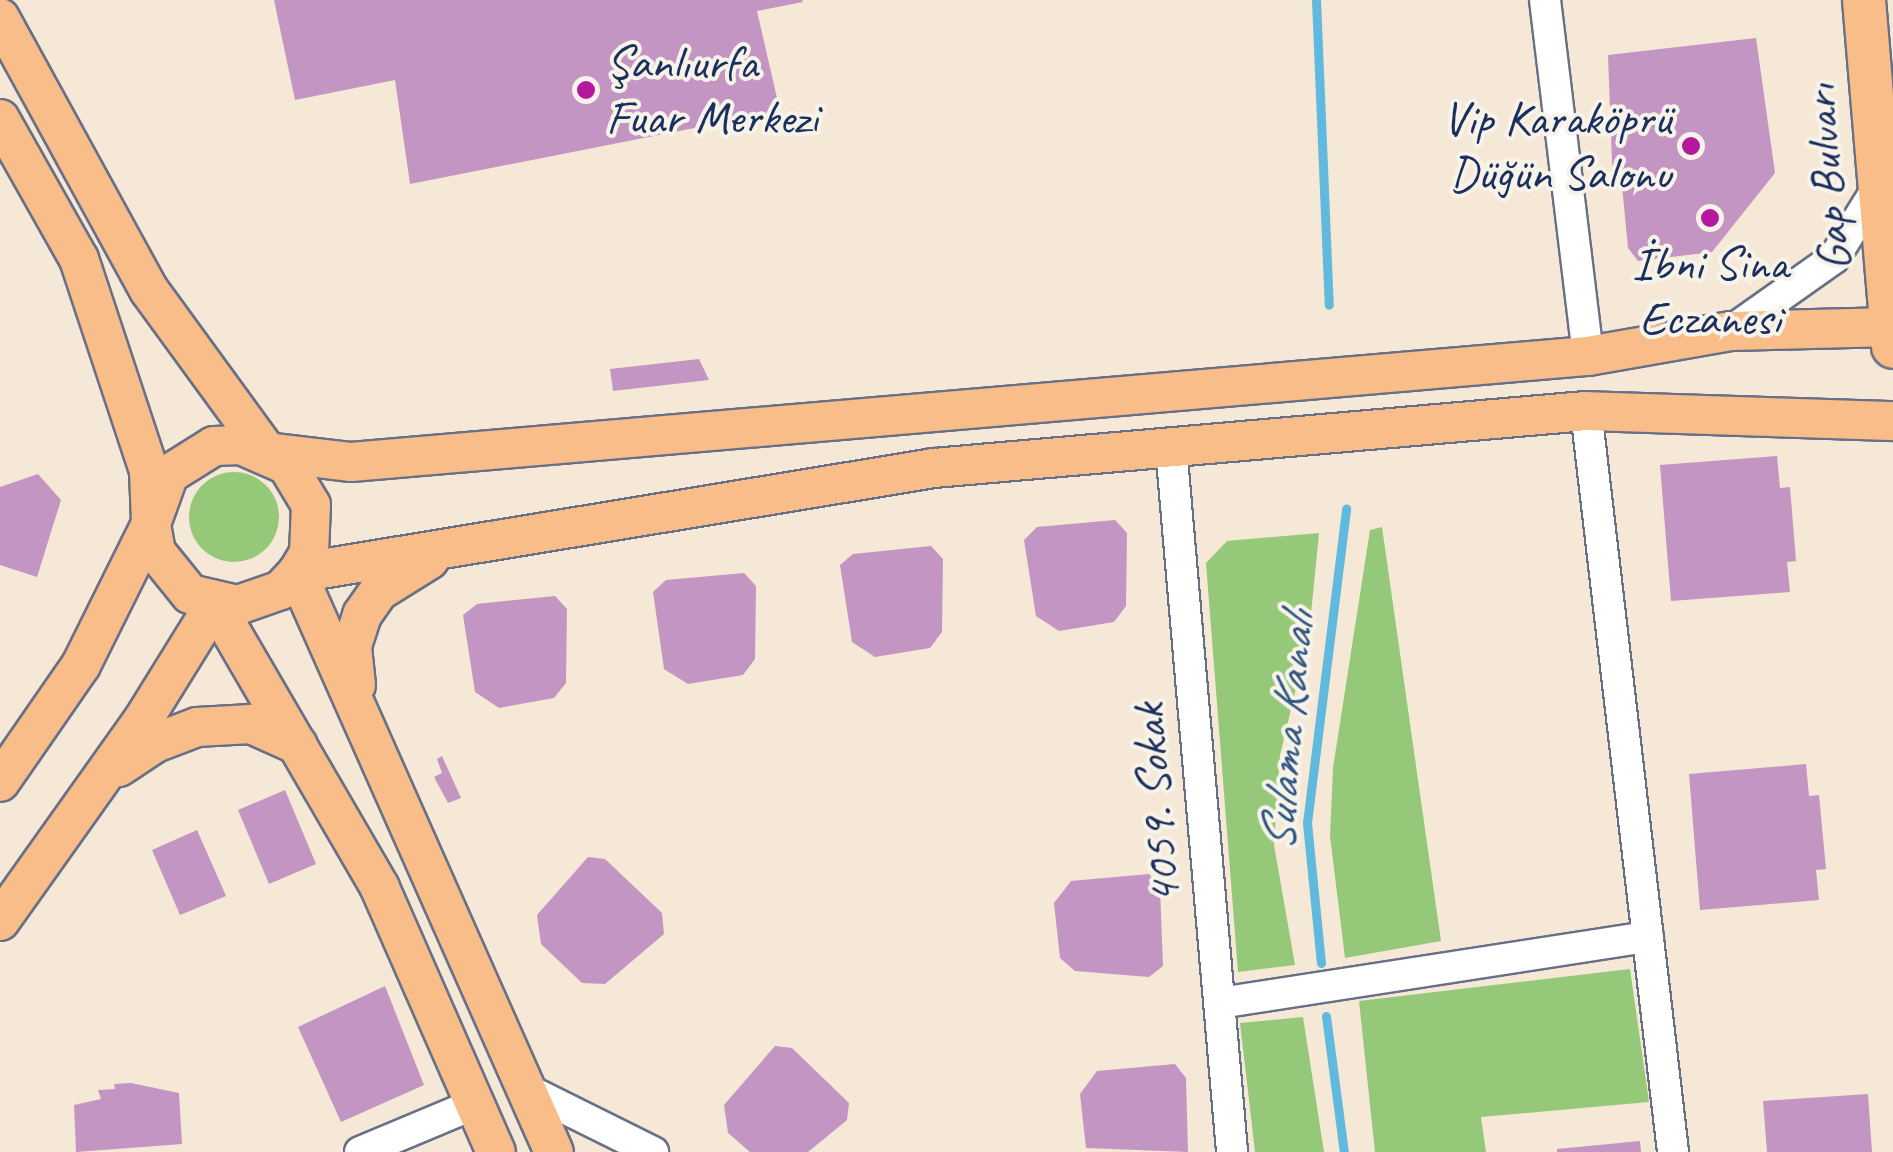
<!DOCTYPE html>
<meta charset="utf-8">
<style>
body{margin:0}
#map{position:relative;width:1893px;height:1152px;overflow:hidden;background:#f6e8d6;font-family:Caveat,sans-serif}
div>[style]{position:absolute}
.green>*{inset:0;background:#95c878}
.round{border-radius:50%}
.stream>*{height:9px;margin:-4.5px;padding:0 4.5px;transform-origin:4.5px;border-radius:4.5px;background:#61b9de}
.building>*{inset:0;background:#c295c3}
.roads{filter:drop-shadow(2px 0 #687088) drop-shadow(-2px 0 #687088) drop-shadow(0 2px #687088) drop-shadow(0 -2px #687088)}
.minor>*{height:30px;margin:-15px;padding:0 15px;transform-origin:15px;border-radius:15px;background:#fff}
.major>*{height:38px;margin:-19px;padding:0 19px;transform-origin:19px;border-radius:19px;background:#f8bd88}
.highway>*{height:42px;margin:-21px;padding:0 21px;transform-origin:21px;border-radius:21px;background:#f8bd88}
.dots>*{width:28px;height:28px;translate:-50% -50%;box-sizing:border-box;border:5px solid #f7f3e8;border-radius:50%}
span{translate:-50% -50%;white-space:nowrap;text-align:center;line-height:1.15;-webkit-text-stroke:8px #f7f3e8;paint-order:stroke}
.poi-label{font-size:48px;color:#1b2f5e}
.left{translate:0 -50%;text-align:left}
.right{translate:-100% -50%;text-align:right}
.street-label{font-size:48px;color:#1b2f5e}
.water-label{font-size:50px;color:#305884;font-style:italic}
</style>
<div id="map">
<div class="green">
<div class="round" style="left:189px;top:472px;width:90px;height:90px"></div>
<div style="clip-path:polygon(1382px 527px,1441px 941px,1345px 958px,1330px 836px,1333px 768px,1370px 530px)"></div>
<div style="clip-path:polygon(1319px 533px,1309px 634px,1280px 755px,1274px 845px,1295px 965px,1238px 972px,1206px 563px,1227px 541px)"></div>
<div style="clip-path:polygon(1630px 969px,1649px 1102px,1481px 1117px,1486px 1152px,1375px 1152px,1359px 1001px)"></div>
<div style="clip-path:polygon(1303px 1017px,1324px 1152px,1255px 1152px,1240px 1023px)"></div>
</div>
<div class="stream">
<div style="left:1316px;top:0;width:305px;rotate:87.6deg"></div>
<div style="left:1321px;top:963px;width:141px;rotate:-95.7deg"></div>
<div style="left:1307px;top:823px;width:317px;rotate:-82.9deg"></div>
<div style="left:1326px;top:1016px;width:137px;rotate:82.5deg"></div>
</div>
<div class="building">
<div style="clip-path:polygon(274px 0,802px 0,803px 2px,757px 11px,780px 111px,410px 184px,395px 80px,295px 100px)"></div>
<div style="clip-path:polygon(1756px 38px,1775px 173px,1712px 252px,1638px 261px,1628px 248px,1622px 186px,1613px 189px,1608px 55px)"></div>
<div style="clip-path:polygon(699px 359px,709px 380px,613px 391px,610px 369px)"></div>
<div style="clip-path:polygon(1777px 456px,1780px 488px,1790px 487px,1796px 561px,1787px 562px,1790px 592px,1671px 601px,1660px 465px)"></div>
<div style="clip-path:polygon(38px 474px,61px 500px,37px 577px,0 565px,0 487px)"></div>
<div style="clip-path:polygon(1115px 520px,1127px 533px,1126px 606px,1114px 622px,1059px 631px,1036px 616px,1024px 540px,1037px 527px)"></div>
<div style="clip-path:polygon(931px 546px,943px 559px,942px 632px,930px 648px,875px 657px,852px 642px,840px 565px,853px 554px)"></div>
<div style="clip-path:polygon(744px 573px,756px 586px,755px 659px,743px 675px,688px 684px,664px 669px,653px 592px,666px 580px)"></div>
<div style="clip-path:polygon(555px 596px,567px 609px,566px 683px,554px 698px,499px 708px,475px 692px,463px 615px,477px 604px)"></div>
<div style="clip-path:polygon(442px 756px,461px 798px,448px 803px,434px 777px,442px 773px,437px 759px)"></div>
<div style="clip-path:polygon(1806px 764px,1809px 796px,1819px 795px,1826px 869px,1816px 870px,1819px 900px,1700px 910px,1689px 774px)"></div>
<div style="clip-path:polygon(285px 790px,316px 864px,269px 884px,238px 810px)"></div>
<div style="clip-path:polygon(197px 830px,226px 896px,180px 915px,152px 850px)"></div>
<div style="clip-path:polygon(588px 857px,605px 859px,662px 913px,664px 934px,605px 984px,582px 983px,541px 944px,537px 915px)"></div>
<div style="clip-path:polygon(1149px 874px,1160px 888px,1163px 966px,1149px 977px,1075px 971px,1060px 958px,1054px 903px,1071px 881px)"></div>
<div style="clip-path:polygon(385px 986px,424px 1085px,341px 1122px,298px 1027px)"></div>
<div style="clip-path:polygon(775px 1046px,792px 1048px,849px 1103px,847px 1120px,808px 1152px,750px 1152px,728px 1133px,724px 1105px)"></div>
<div style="clip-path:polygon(1175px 1064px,1186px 1078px,1188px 1152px,1086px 1148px,1080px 1094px,1097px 1071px)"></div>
<div style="clip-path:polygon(131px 1083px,179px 1093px,182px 1144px,76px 1152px,74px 1105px,101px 1099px,98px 1090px,115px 1089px,114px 1084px)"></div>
<div style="clip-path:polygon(1868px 1094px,1872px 1152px,1767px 1152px,1763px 1101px)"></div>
<div style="clip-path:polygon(1640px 1141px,1641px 1152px,1557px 1152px,1557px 1149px)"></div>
</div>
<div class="roads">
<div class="minor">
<div style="left:1545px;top:0;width:359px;rotate:83.1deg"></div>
<div style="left:1731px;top:331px;width:126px;rotate:-35.3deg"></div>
<div style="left:1834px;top:258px;width:87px;rotate:-58.1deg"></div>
<div style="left:1586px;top:411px;width:746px;rotate:83.3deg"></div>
<div style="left:1171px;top:447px;width:708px;rotate:85.05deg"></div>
<div style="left:1220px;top:1003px;width:433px;rotate:-8.8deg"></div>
<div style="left:526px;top:1089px;width:142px;rotate:26.4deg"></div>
<div style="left:360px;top:1152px;width:125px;rotate:-22.7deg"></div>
</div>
<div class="major">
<div style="left:0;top:18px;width:310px;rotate:61.3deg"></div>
<div style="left:149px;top:290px;width:200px;rotate:53.9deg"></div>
<div style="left:267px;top:452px;width:85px;rotate:6.8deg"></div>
<div style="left:351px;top:462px;width:1242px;rotate:-4.9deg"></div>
<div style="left:1588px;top:356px;width:145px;rotate:-9.9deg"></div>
<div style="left:1731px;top:331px;width:162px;rotate:-1.4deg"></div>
<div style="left:0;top:119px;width:161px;rotate:60.6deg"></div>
<div style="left:79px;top:259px;width:223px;rotate:71.7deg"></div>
<div style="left:149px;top:471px;width:53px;rotate:87.8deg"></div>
<div style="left:151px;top:524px;width:157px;rotate:116.4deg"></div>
<div style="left:81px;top:665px;width:142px;rotate:124.7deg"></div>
<div style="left:297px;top:573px;width:23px;rotate:-59deg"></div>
<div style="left:309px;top:553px;width:48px;rotate:-87.6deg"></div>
<div style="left:311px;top:505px;width:47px;rotate:-121deg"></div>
<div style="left:287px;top:465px;width:50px;rotate:-156.5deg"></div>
<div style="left:241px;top:445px;width:27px;rotate:178deg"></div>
<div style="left:214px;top:446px;width:53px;rotate:148.1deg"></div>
<div style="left:169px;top:474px;width:53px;rotate:109.8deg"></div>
<div style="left:151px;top:524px;width:28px;rotate:80deg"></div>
<div style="left:156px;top:552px;width:54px;rotate:51deg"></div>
<div style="left:190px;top:594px;width:49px;rotate:12.9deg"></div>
<div style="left:238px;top:605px;width:46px;rotate:-19.2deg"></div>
<div style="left:281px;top:590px;width:23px;rotate:-47deg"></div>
<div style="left:297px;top:573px;width:646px;rotate:-9.36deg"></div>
<div style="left:934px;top:468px;width:654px;rotate:-5deg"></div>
<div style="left:1586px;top:411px;width:307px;rotate:1.9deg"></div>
<div style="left:297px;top:573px;width:633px;rotate:66.07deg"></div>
<div style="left:356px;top:685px;width:39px;rotate:-96deg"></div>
<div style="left:352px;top:646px;width:33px;rotate:-72deg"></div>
<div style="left:362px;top:615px;width:29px;rotate:-55deg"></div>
<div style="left:379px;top:591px;width:59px;rotate:-31.8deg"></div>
<div style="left:119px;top:767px;width:43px;rotate:-33.7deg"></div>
<div style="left:155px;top:743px;width:45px;rotate:-20.9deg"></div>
<div style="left:197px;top:727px;width:54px;rotate:-3.2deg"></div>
<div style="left:251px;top:724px;width:51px;rotate:24.1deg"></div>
<div style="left:0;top:921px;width:247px;rotate:-54.6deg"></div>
<div style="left:143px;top:720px;width:137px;rotate:-58.2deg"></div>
<div style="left:215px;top:604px;width:328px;rotate:59.8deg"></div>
<div style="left:380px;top:888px;width:288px;rotate:66.3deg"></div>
</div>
<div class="highway">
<div style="left:1864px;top:0;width:348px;rotate:85.2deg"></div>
</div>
</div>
<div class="dots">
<div style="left:586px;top:90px;background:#b5179e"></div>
<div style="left:1691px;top:146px;background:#b5179e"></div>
<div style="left:1710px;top:218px;background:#b5179e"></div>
</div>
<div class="poi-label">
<span class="left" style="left:606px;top:90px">Şanlıurfa<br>Fuar Merkezi</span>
<span class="right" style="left:1671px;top:146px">Vip Karaköprü<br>Düğün Salonu</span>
<span style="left:1710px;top:291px">İbni Sina<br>Eczanesi</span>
</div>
<div class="street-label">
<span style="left:1827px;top:178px;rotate:-95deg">Gap Bulvarı</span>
<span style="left:1156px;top:804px;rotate:-95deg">4059. Sokak</span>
</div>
<div class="water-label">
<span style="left:1287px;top:732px;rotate:-85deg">Sulama Kanalı</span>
</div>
</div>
